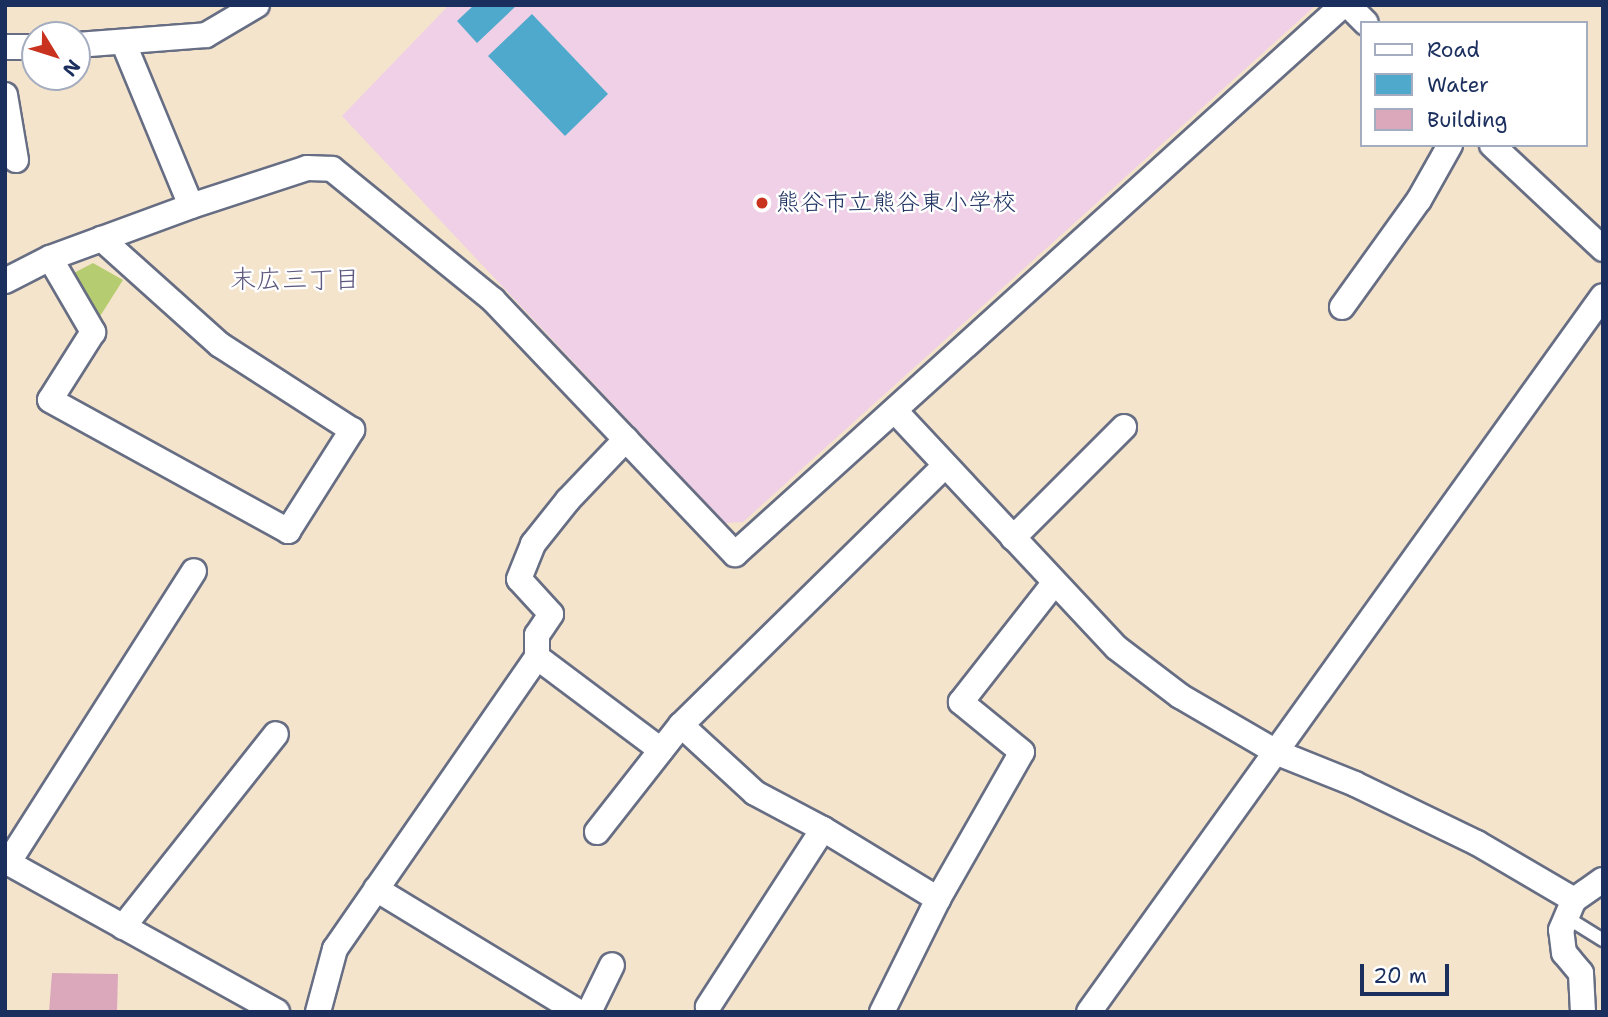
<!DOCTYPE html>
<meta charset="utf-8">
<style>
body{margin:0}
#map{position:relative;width:1608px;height:1017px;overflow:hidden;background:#f5e4cc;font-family:"Shantell Sans","Klee One",sans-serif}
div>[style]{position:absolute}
.built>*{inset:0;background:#efd0e6}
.green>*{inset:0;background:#b6cc70}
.water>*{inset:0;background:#4fa9cc}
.building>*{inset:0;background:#dba8bb}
.roads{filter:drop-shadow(2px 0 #676e84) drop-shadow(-2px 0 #676e84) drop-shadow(0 2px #676e84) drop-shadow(0 -2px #676e84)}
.service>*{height:12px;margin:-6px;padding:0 6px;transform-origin:6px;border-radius:6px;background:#fff}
.minor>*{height:24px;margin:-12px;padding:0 12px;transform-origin:12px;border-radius:12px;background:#fff}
.dots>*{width:19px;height:19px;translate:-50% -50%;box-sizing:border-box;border:4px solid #fff;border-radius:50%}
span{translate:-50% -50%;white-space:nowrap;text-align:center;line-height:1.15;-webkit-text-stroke:5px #fff;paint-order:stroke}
.poi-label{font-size:24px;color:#1b2f5e}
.left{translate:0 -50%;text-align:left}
.neighbourhood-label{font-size:26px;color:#5e597f}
.frame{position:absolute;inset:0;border:7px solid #1b2f5e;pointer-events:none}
.legend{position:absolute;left:1360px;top:21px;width:228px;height:126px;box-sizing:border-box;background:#fff;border:2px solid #a4acbf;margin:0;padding:9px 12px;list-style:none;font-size:21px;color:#1b2f5e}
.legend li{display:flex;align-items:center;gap:14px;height:35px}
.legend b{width:35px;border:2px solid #a4acbf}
.north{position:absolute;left:21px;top:21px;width:70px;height:70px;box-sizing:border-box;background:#fff;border:2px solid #a4acbf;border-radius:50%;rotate:128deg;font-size:19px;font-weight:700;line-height:28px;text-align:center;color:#1b2f5e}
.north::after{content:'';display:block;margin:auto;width:24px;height:32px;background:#c8321e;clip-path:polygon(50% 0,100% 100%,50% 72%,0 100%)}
.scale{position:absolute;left:1360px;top:964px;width:89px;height:32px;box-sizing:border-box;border:4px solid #1b2f5e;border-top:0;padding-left:9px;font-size:21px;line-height:24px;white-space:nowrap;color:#1b2f5e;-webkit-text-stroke:5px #fff;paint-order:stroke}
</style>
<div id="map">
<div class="built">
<div style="clip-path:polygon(449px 5px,1316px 5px,743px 522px,725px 523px,342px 116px)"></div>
</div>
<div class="green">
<div style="clip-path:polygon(93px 263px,123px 280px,97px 321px,70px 275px)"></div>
</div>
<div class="water">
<div style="clip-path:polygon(474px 5px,517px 5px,477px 43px,457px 21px)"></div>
<div style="clip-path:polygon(532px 14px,608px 94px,565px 136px,488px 56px)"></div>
</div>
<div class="building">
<div style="clip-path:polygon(52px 973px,118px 974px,117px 1012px,49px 1012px)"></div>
</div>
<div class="roads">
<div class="service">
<div style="left:1566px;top:917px;width:44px;rotate:31.9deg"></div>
</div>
<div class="minor">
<div style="left:1348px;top:5px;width:25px;rotate:45deg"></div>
<div style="left:124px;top:44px;width:175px;rotate:67.5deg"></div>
<div style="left:77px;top:45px;width:129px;rotate:-4.4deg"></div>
<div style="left:206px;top:35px;width:59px;rotate:-30.5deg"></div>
<div style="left:5px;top:47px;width:30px"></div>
<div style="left:5px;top:95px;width:66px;rotate:80.4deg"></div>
<div style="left:1492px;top:145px;width:152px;rotate:43.1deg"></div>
<div style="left:50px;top:258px;width:86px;rotate:59.8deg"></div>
<div style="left:93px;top:332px;width:80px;rotate:122.3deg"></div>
<div style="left:50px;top:400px;width:272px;rotate:28.8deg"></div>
<div style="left:288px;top:531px;width:120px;rotate:-57.6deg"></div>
<div style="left:352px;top:430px;width:157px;rotate:-147.2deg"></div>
<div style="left:220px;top:345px;width:159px;rotate:-138.1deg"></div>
<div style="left:5px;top:281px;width:51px;rotate:-27.1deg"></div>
<div style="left:50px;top:258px;width:150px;rotate:-20.2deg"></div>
<div style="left:191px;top:206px;width:122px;rotate:-18.1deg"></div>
<div style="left:307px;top:168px;width:25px;rotate:2deg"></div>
<div style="left:332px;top:169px;width:208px;rotate:39.1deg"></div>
<div style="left:493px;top:300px;width:351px;rotate:46.4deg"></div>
<div style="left:735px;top:554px;width:819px;rotate:-42.08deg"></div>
<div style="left:1342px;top:307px;width:132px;rotate:-54.3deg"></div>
<div style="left:1419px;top:200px;width:63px;rotate:-60.6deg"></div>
<div style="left:896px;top:412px;width:323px;rotate:46.9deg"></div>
<div style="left:1117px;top:648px;width:79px;rotate:37.3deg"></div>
<div style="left:1180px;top:696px;width:113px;rotate:30.2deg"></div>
<div style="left:1278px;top:753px;width:83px;rotate:21.9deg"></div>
<div style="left:1355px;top:784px;width:136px;rotate:25.8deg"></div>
<div style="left:1477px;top:843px;width:113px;rotate:30.4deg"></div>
<div style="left:1013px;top:538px;width:157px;rotate:-45deg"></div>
<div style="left:537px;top:657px;width:22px;rotate:-90deg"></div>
<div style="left:537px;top:635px;width:25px;rotate:-56deg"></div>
<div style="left:551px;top:614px;width:47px;rotate:-132.4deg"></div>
<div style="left:519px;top:579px;width:38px;rotate:-68deg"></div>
<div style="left:533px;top:544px;width:56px;rotate:-51.5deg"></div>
<div style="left:568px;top:500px;width:84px;rotate:-46.4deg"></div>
<div style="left:681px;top:725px;width:100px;rotate:42.6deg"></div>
<div style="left:755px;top:793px;width:77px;rotate:27.9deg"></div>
<div style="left:823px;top:829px;width:212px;rotate:122.9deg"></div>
<div style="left:823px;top:829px;width:135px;rotate:31.3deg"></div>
<div style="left:597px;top:832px;width:136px;rotate:-51.9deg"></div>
<div style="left:681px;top:725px;width:370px;rotate:-44.5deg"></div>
<div style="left:5px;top:861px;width:311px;rotate:29deg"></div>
<div style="left:8px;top:863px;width:346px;rotate:-57.5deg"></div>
<div style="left:376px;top:889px;width:237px;rotate:31.3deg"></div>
<div style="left:123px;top:927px;width:246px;rotate:-51.6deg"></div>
<div style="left:318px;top:1012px;width:65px;rotate:-74.9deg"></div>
<div style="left:335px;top:949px;width:355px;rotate:-55.3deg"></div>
<div style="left:537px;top:657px;width:155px;rotate:36.9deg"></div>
<div style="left:589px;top:1012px;width:52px;rotate:-63.9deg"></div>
<div style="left:882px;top:1012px;width:126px;rotate:-63.6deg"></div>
<div style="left:938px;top:899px;width:169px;rotate:-60.3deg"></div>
<div style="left:1022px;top:752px;width:79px;rotate:-140.7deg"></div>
<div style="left:961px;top:702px;width:152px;rotate:-51.9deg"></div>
<div style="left:1089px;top:1012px;width:881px;rotate:-54.33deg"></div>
<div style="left:1583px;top:1012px;width:39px;rotate:-93deg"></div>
<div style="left:1581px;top:973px;width:26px;rotate:-130deg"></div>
<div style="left:1564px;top:953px;width:23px;rotate:-97deg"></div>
<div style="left:1561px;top:930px;width:33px;rotate:-67deg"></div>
<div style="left:1574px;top:900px;width:35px;rotate:-35deg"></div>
</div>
</div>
<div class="dots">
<div style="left:762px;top:203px;background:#c8321e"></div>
</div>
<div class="poi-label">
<span class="left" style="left:776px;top:203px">熊谷市立熊谷東小学校</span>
</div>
<div class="neighbourhood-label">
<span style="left:295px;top:279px">末広三丁目</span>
</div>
<div class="frame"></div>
<ul class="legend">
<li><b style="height:9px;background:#fff"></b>Road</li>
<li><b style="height:19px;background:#4fa9cc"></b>Water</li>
<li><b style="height:19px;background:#dba8bb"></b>Building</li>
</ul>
<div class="north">N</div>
<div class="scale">20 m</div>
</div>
